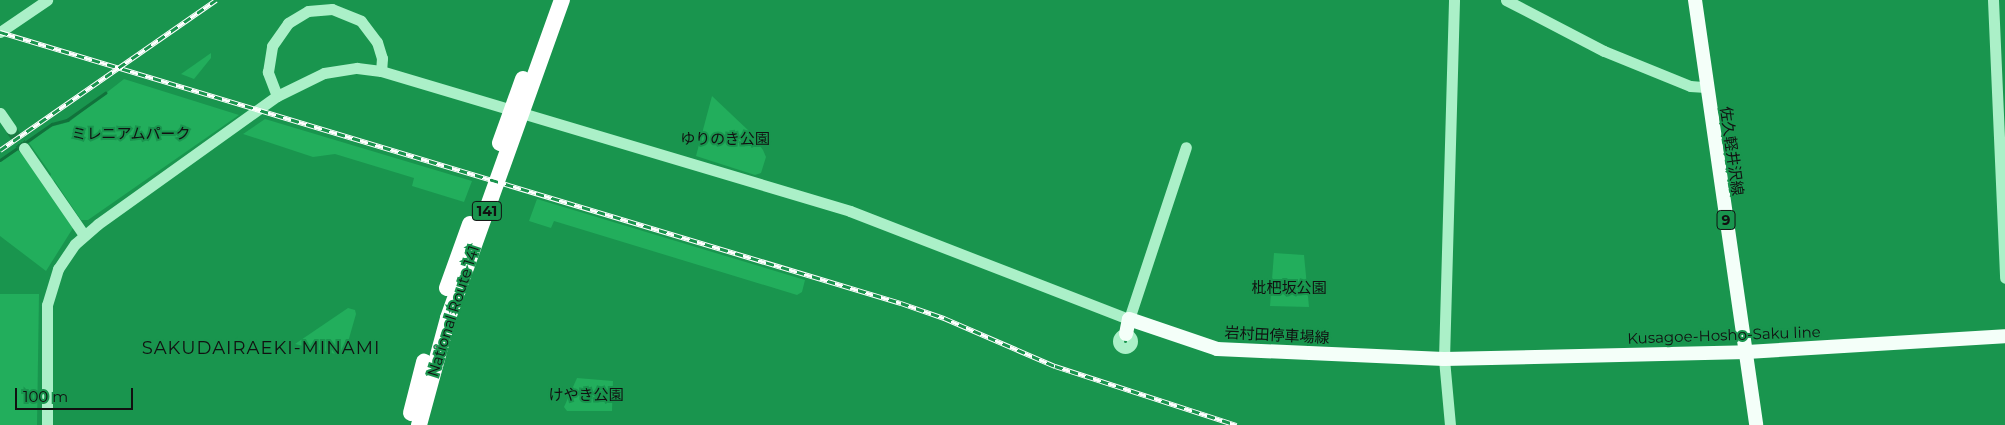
<!DOCTYPE html>
<meta charset="utf-8">
<style>
body{margin:0}
#map{position:relative;width:2005px;height:425px;overflow:hidden;background:#19954e;font-family:Montserrat,"Noto Sans JP",sans-serif}
div>[style]{position:absolute}
.green>*{inset:0;background:#22ae5c}
.stream>*{height:2.5px;margin:-1.25px;padding:0 1.25px;transform-origin:1.25px;border-radius:1.25px;background:#11723b}
.minor-tunnel>*{height:11px;margin-top:-5.5px;transform-origin:0;background:repeating-linear-gradient(90deg,#177b42 0 11px,transparent 0 16.5px)}
.minor>*{height:11px;margin:-5.5px;padding:0 5.5px;transform-origin:5.5px;border-radius:5.5px;background:#abf0c8}
.minor>.ring{margin:-5.5px;padding:0;box-sizing:content-box;background:none;border:11px solid #abf0c8;border-radius:50%}
.major>*{height:14px;margin:-7px;padding:0 7px;transform-origin:7px;border-radius:7px;background:#f4fff9}
.highway>*{height:16px;margin:-8px;padding:0 8px;transform-origin:8px;border-radius:8px;background:#fff}
.rail>*{height:4.5px;margin-top:-2.25px;transform-origin:0;background:repeating-linear-gradient(90deg,#19954e 0 8px,#fff 0 16px);box-sizing:border-box;border-block:1px solid #fff}
span{translate:-50% -50%;white-space:nowrap;text-align:center;line-height:1.15;-webkit-text-stroke:4px #19954e;paint-order:stroke}
.shield-label span{padding:1px 4px;background:#19954e;border:1px solid;border-radius:4px;-webkit-text-stroke-width:0}
.shield-label{font-size:14px;color:#111;font-weight:700}
.park-label{font-size:15px;color:#111}
.street-label{font-size:15px;color:#111}
.quarter-label{font-size:18px;color:#111;letter-spacing:1px}
.scale{position:absolute;left:15px;top:388px;width:118px;height:22px;box-sizing:border-box;border:2px solid #111;border-top:0;padding-left:6px;font-size:15px;line-height:18px;white-space:nowrap;color:#111;-webkit-text-stroke:4px #19954e;paint-order:stroke}
</style>
<div id="map">
<div class="green">
<div style="clip-path:polygon(211px 53px,211px 58px,194px 79px,181px 74px)"></div>
<div style="clip-path:polygon(124px 79px,239px 115px,88px 220px,81px 220px,54px 180px,50px 194px,73px 228px,46px 271px,0 236px,0 162px,19px 149px,46px 189px,51px 174px,29px 143px,50px 127px,69px 122px)"></div>
<div style="clip-path:polygon(712px 96px,750px 132px,763px 150px,766px 157px,761px 173px,755px 175px,696px 156px)"></div>
<div style="clip-path:polygon(265px 119px,472px 181px,464px 202px,412px 186px,414px 178px,335px 154px,313px 157px,243px 134px)"></div>
<div style="clip-path:polygon(537px 199px,805px 280px,802px 292px,797px 295px,554px 221px,551px 228px,529px 221px)"></div>
<div style="clip-path:polygon(1274px 253px,1304px 255px,1309px 307px,1270px 306px)"></div>
<div style="clip-path:polygon(0 294px,39px 294px,37px 425px,0 425px)"></div>
<div style="clip-path:polygon(348px 308px,355px 310px,356px 314px,344px 356px,295px 344px)"></div>
<div style="clip-path:polygon(577px 378px,613px 381px,612px 411px,567px 411px,564px 407px)"></div>
</div>
<div class="stream">
<div style="left:0;top:160px;width:63px;rotate:-34.7deg"></div>
<div style="left:52px;top:124px;width:16px;rotate:-15deg"></div>
<div style="left:67px;top:120px;width:47px;rotate:-35.4deg"></div>
</div>
<div class="minor-tunnel">
<div style="left:11px;top:129px;width:23px;rotate:56deg"></div>
</div>
<div class="minor">
<div style="left:1506px;top:0;width:110px;rotate:27.5deg"></div>
<div style="left:1604px;top:51px;width:93px;rotate:22.1deg"></div>
<div style="left:1690px;top:86px;width:16px;rotate:4deg"></div>
<div style="left:1993px;top:0;width:278px;rotate:87.5deg"></div>
<div style="left:0;top:32px;width:57px;rotate:-34.2deg"></div>
<div style="left:277px;top:96px;width:26px;rotate:-111deg"></div>
<div style="left:268px;top:72px;width:26px;rotate:-81deg"></div>
<div style="left:272px;top:46px;width:28px;rotate:-55deg"></div>
<div style="left:288px;top:23px;width:23px;rotate:-31deg"></div>
<div style="left:308px;top:11px;width:24px;rotate:-5deg"></div>
<div style="left:332px;top:9px;width:31px;rotate:22deg"></div>
<div style="left:361px;top:21px;width:26px;rotate:53deg"></div>
<div style="left:377px;top:42px;width:17px;rotate:73deg"></div>
<div style="left:382px;top:58px;width:13px;rotate:94deg"></div>
<div style="left:0;top:113px;width:19px;rotate:55deg"></div>
<div style="left:24px;top:148px;width:106px;rotate:55.4deg"></div>
<div class="ring" style="left:1118px;top:334px;width:3px;height:3px"></div>
<div style="left:47px;top:425px;width:120px;rotate:-90deg"></div>
<div style="left:47px;top:305px;width:38px;rotate:-73deg"></div>
<div style="left:58px;top:269px;width:30px;rotate:-56deg"></div>
<div style="left:75px;top:244px;width:30px;rotate:-41deg"></div>
<div style="left:98px;top:224px;width:220px;rotate:-35.6deg"></div>
<div style="left:277px;top:96px;width:52px;rotate:-26.1deg"></div>
<div style="left:324px;top:73px;width:33px;rotate:-9deg"></div>
<div style="left:357px;top:68px;width:24px;rotate:7deg"></div>
<div style="left:381px;top:71px;width:489px;rotate:16.6deg"></div>
<div style="left:850px;top:211px;width:299px;rotate:21.2deg"></div>
<div style="left:1129px;top:319px;width:181px;rotate:-71.7deg"></div>
<div style="left:1450px;top:425px;width:66px;rotate:-95.2deg"></div>
<div style="left:1444px;top:359px;width:359px;rotate:-88.4deg"></div>
</div>
<div class="major">
<div style="left:1695px;top:0;width:429px;rotate:81.8deg"></div>
<div style="left:1126px;top:334px;width:15px;rotate:-79deg"></div>
<div style="left:1129px;top:319px;width:93px;rotate:18.8deg"></div>
<div style="left:1217px;top:349px;width:227px;rotate:2.5deg"></div>
<div style="left:1444px;top:359px;width:303px;rotate:-1.3deg"></div>
<div style="left:1747px;top:352px;width:258px;rotate:-3.5deg"></div>
</div>
<div class="highway">
<div style="left:500px;top:143px;width:68px;rotate:-70.2deg"></div>
<div style="left:447px;top:288px;width:68px;rotate:-70.2deg"></div>
<div style="left:411px;top:413px;width:53px;rotate:-75.7deg"></div>
<div style="left:419px;top:425px;width:111px;rotate:-74.8deg"></div>
<div style="left:448px;top:318px;width:338px;rotate:-70.3deg"></div>
</div>
<div class="rail">
<div style="left:0;top:32px;width:941px;rotate:16.74deg"></div>
<div style="left:901px;top:303px;width:46px;rotate:19.2deg"></div>
<div style="left:944px;top:318px;width:121px;rotate:23.4deg"></div>
<div style="left:1055px;top:366px;width:191px;rotate:18deg"></div>
<div style="left:0;top:150px;width:263px;rotate:-34.8deg"></div>
</div>
<div class="shield-label">
<span style="left:487px;top:211px">141</span>
<span style="left:1726px;top:220px">9</span>
</div>
<div class="park-label">
<span style="left:131px;top:134px">ミレニアムパーク</span>
<span style="left:725px;top:139px">ゆりのき公園</span>
<span style="left:1289px;top:288px">枇杷坂公園</span>
<span style="left:586px;top:395px">けやき公園</span>
</div>
<div class="street-label">
<span style="left:1732px;top:151px;rotate:82deg">佐久軽井沢線</span>
<span style="left:453px;top:311px;rotate:-72deg">National Route 141</span>
<span style="left:1277px;top:335px;rotate:3deg">岩村田停車場線</span>
<span style="left:1724px;top:335px;rotate:-2deg">Kusagoe-Hosho-Saku line</span>
</div>
<div class="quarter-label">
<span style="left:261px;top:348px">SAKUDAIRAEKI-MINAMI</span>
</div>
<div class="scale">100 m</div>
</div>
